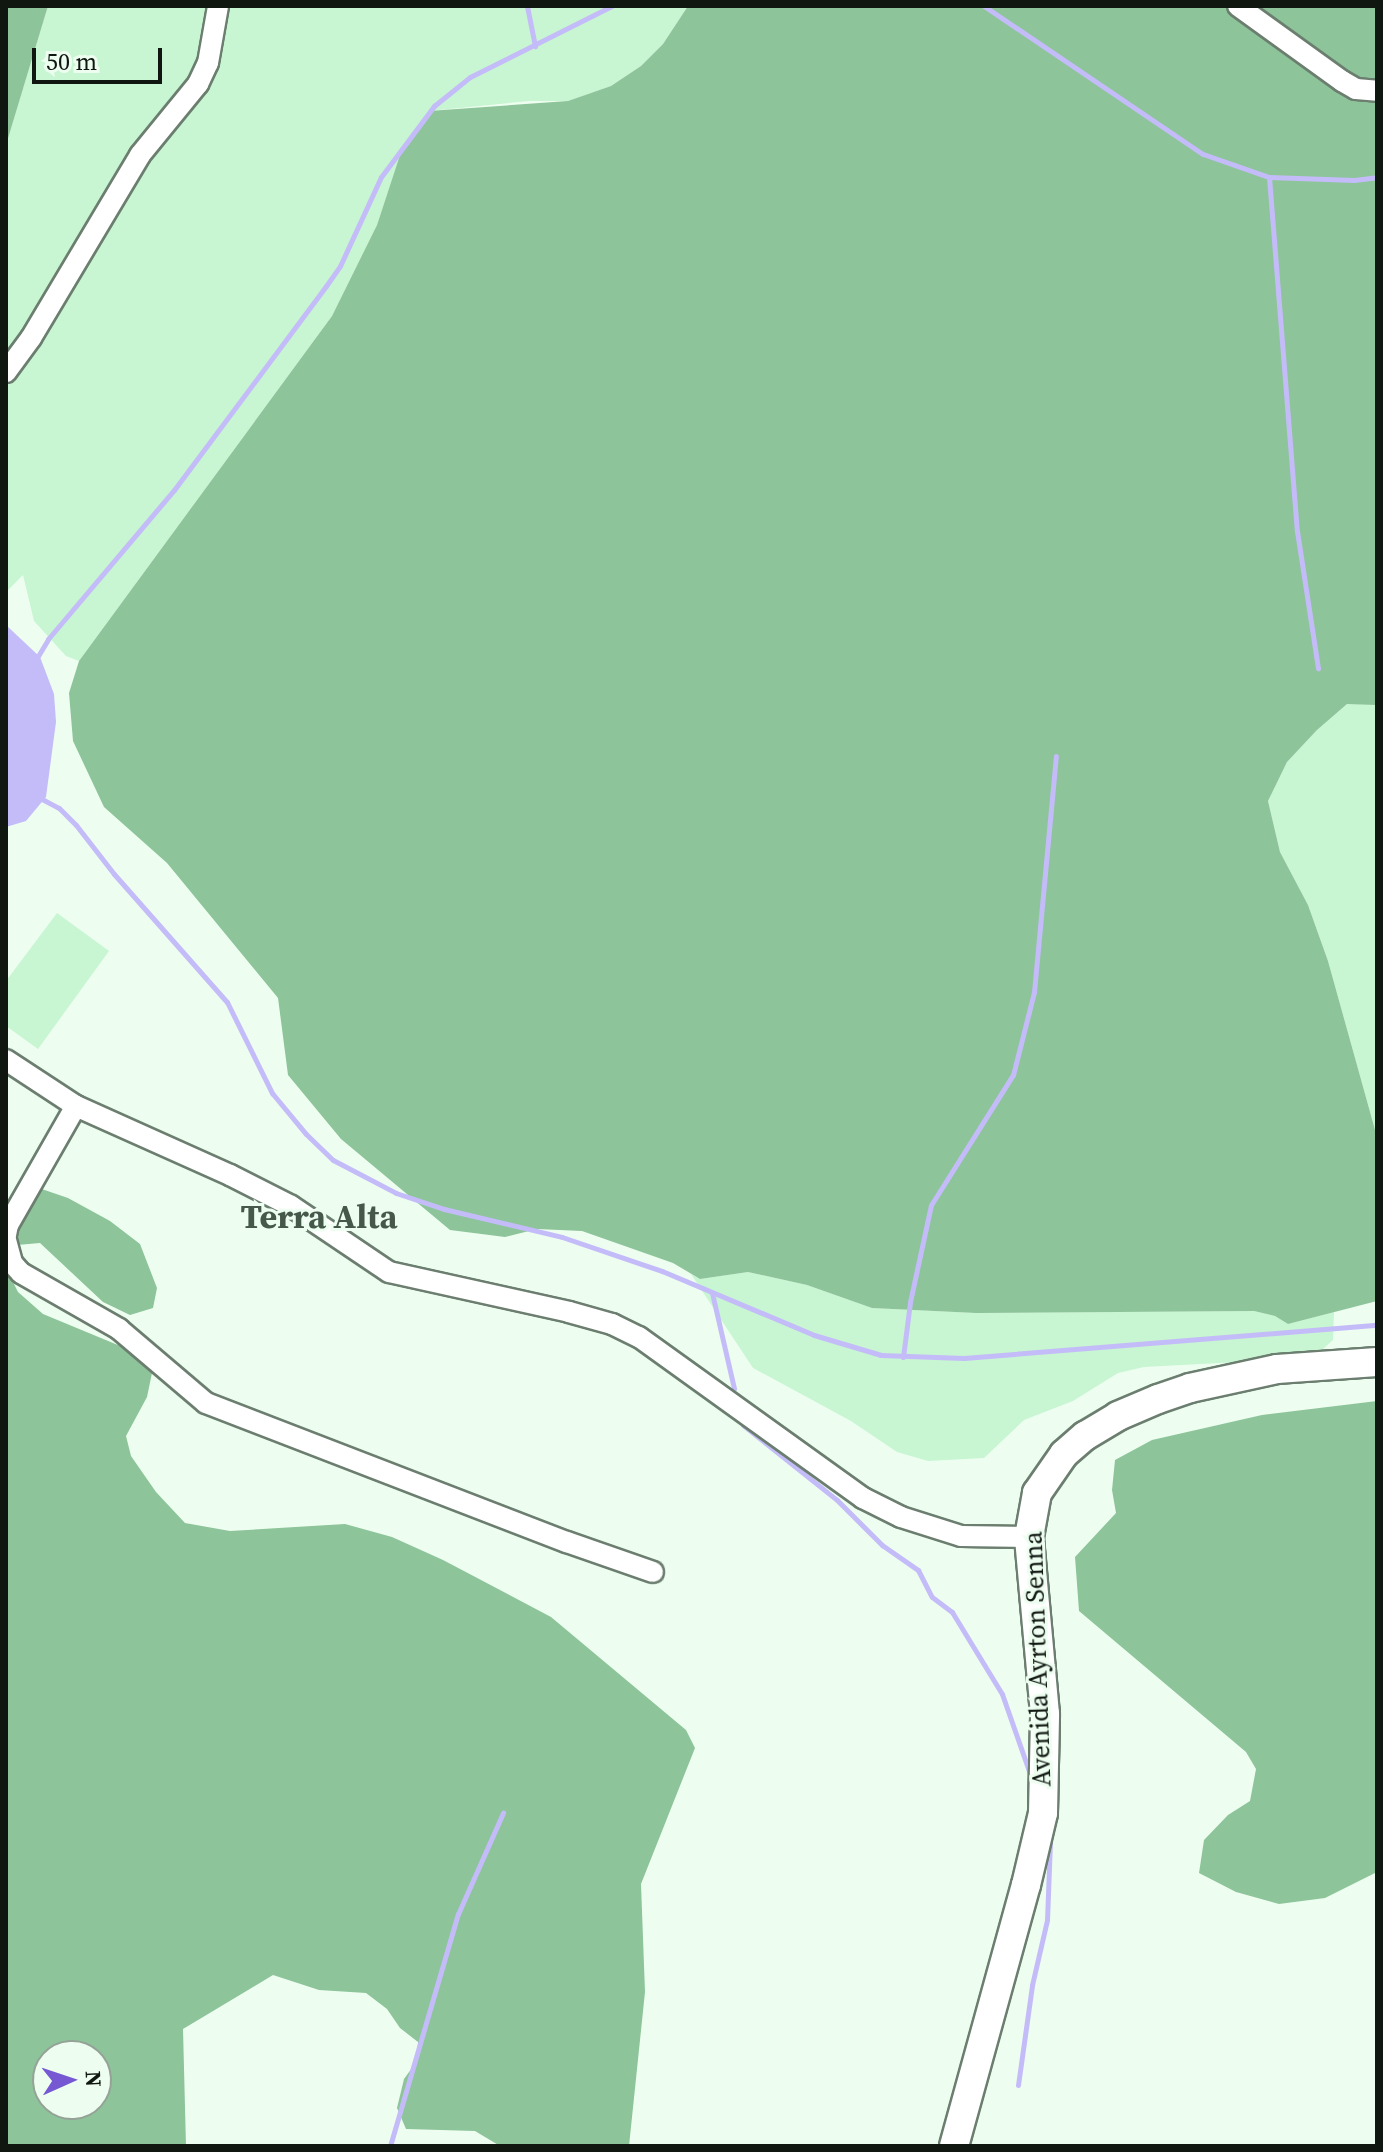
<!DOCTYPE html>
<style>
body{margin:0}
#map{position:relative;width:1383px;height:2152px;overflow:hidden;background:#edfef0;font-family:"Source Serif 4",serif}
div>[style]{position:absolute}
.green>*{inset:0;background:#c8f5d2}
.forest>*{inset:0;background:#8dc49a}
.water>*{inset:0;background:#c4bcf8}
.stream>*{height:5px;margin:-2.5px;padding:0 2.5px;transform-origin:2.5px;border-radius:2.5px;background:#c4bcf8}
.roads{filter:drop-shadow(2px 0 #6b7e6f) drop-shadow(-2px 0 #6b7e6f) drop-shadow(0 2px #6b7e6f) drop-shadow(0 -2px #6b7e6f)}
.street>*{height:20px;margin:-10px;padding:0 10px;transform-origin:10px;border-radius:10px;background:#fff}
.secondary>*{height:28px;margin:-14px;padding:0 14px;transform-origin:14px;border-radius:14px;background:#fff}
span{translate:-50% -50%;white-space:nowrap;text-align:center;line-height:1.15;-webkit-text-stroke:6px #edfef0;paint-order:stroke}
.street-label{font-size:26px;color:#101711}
.district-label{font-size:34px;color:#46584a;font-weight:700}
.frame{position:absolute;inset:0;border:8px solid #101711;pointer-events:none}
.north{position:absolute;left:32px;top:2040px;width:80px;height:80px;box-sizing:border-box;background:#edfef0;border:2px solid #95a297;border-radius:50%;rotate:87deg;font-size:22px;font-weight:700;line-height:32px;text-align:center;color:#101711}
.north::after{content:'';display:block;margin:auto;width:28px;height:36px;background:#7658d2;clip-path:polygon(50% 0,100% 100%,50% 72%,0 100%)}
.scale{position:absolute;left:32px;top:48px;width:130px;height:36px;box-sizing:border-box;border:4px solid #101711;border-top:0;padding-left:10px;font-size:24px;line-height:28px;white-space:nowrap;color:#101711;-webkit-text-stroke:6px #edfef0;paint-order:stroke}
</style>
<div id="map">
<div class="green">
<div style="clip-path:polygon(48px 6px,688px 6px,663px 44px,641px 66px,611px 86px,568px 101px,529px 101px,429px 111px,400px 155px,377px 225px,332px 316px,79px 661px,66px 656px,34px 621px,23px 575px,6px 592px,6px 145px)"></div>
<div style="clip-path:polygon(1374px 703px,1377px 705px,1377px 1137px,1328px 961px,1308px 905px,1280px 852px,1268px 801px,1287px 762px,1317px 730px,1347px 704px)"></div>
<div style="clip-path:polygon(57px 913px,109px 951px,38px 1049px,6px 1026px,6px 981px)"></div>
<div style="clip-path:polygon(748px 1272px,807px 1285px,872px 1308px,976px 1313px,1254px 1311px,1275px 1316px,1288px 1324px,1334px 1312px,1333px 1340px,1313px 1358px,1144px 1367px,1118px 1373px,1073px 1401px,1024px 1420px,984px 1458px,928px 1461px,897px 1452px,851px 1421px,753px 1368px,691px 1274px,700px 1279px)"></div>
</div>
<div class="forest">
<div style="clip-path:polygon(6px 6px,48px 6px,6px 145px)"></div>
<div style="clip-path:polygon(688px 6px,1377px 6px,1377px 705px,1347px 704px,1317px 730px,1287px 762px,1268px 801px,1280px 852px,1308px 905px,1328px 961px,1377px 1137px,1377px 1301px,1288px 1324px,1275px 1316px,1254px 1311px,976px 1313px,872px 1308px,807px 1285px,748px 1272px,700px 1279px,673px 1263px,582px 1231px,537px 1229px,505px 1237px,450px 1230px,341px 1139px,288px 1075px,278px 998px,167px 863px,104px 807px,73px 741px,69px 693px,79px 661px,332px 316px,377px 225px,400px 155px,429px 111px,568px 101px,611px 86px,641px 66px,663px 44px)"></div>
<div style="clip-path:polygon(27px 1184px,68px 1198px,110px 1221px,140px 1244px,157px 1288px,153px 1308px,130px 1315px,103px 1302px,40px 1243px,17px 1245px,6px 1257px,6px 1206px,11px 1205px)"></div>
<div style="clip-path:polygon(evenodd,6px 1268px,18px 1292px,43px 1314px,125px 1348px,152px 1373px,147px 1397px,126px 1436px,131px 1456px,156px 1492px,185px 1523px,230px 1531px,345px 1524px,392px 1537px,443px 1560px,551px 1617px,686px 1730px,695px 1748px,641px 1884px,645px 1992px,629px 2146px,500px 2146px,475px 2131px,406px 2129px,397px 2108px,404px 2079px,417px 2061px,418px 2042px,400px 2028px,387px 2009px,366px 1993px,319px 1990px,273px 1975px,183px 2029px,186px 2146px,6px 2146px,6px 1268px,48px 2056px,96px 2056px,96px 2104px,48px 2104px,48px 2056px)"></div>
<div style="clip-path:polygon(1377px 1401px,1377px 1872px,1325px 1898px,1279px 1904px,1236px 1892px,1199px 1873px,1204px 1840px,1228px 1815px,1250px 1801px,1256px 1769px,1246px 1752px,1079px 1611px,1075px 1557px,1116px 1513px,1112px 1490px,1115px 1460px,1152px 1440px,1262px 1415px)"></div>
</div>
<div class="water">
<div style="clip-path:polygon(6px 625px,40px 657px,54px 694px,56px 722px,46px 797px,26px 821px,6px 827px)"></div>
</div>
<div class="stream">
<div style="left:527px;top:6px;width:41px;rotate:78.7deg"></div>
<div style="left:984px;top:6px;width:264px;rotate:34.1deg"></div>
<div style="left:1203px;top:154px;width:70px;rotate:19.2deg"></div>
<div style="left:1269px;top:177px;width:85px;rotate:2deg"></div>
<div style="left:1354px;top:180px;width:23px;rotate:-7deg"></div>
<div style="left:1269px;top:177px;width:355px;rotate:85.5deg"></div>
<div style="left:1297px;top:531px;width:139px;rotate:81.3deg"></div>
<div style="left:35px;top:661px;width:26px;rotate:-59deg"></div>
<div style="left:48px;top:639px;width:195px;rotate:-49.8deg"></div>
<div style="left:174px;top:490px;width:254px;rotate:-53.3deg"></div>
<div style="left:326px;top:286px;width:24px;rotate:-55deg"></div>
<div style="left:340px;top:266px;width:98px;rotate:-65.3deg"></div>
<div style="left:381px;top:177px;width:89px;rotate:-53.3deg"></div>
<div style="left:434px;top:106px;width:46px;rotate:-38.9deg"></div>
<div style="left:470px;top:77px;width:159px;rotate:-26.6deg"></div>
<div style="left:40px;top:798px;width:21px;rotate:28deg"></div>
<div style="left:59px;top:808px;width:24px;rotate:45deg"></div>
<div style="left:76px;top:825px;width:62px;rotate:52.2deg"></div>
<div style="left:114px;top:874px;width:171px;rotate:48.6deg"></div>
<div style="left:227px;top:1002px;width:102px;rotate:63.7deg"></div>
<div style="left:272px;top:1093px;width:53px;rotate:50.3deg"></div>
<div style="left:306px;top:1134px;width:37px;rotate:44deg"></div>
<div style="left:333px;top:1160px;width:71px;rotate:27.6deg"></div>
<div style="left:396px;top:1193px;width:51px;rotate:18.4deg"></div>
<div style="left:444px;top:1209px;width:121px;rotate:13.3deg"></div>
<div style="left:562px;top:1237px;width:106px;rotate:18.8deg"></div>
<div style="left:662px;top:1271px;width:165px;rotate:22.8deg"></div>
<div style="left:814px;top:1335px;width:70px;rotate:16.6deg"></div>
<div style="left:881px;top:1355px;width:83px;rotate:2.1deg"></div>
<div style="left:964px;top:1358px;width:414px;rotate:-4.6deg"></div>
<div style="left:712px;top:1293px;width:98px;rotate:77deg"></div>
<div style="left:903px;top:1357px;width:55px;rotate:-82.7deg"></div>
<div style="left:910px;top:1302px;width:99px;rotate:-77.8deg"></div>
<div style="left:931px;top:1205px;width:154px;rotate:-57.8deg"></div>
<div style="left:1013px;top:1075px;width:86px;rotate:-75.8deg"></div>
<div style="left:1034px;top:992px;width:237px;rotate:-84.7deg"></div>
<div style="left:743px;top:1425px;width:120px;rotate:38.6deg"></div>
<div style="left:837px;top:1500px;width:64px;rotate:45deg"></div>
<div style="left:882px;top:1545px;width:44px;rotate:34.8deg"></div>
<div style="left:918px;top:1570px;width:30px;rotate:63deg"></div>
<div style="left:932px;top:1597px;width:25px;rotate:37deg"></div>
<div style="left:952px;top:1612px;width:96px;rotate:58.6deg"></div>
<div style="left:1002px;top:1694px;width:88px;rotate:70.7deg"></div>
<div style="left:1018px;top:2085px;width:101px;rotate:-82deg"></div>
<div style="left:1032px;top:1985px;width:67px;rotate:-77deg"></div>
<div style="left:1047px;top:1920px;width:79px;rotate:-87.8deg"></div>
<div style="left:390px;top:2146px;width:242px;rotate:-73.7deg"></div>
<div style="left:458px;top:1914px;width:111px;rotate:-66deg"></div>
</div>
<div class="roads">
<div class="street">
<div style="left:1238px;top:6px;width:128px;rotate:35.8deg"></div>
<div style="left:1342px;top:81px;width:16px;rotate:30deg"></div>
<div style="left:1356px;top:89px;width:21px;rotate:5deg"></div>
<div style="left:6px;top:372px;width:42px;rotate:-53.7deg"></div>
<div style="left:31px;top:338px;width:213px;rotate:-59.2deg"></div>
<div style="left:140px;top:155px;width:92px;rotate:-50.8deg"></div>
<div style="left:198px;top:84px;width:23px;rotate:-65deg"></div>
<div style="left:208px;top:63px;width:58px;rotate:-80deg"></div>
<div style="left:6px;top:1060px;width:84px;rotate:33.3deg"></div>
<div style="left:76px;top:1106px;width:169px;rotate:24.1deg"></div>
<div style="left:230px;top:1175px;width:68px;rotate:26.9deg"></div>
<div style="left:291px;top:1206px;width:118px;rotate:34deg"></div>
<div style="left:389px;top:1272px;width:184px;rotate:12.5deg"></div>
<div style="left:569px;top:1312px;width:45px;rotate:15.6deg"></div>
<div style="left:612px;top:1324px;width:30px;rotate:26deg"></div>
<div style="left:639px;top:1337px;width:276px;rotate:35.7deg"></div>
<div style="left:863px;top:1498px;width:42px;rotate:26.6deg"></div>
<div style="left:901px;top:1517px;width:63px;rotate:17.6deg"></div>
<div style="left:961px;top:1536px;width:68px;rotate:0.8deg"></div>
<div style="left:6px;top:1235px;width:10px;rotate:-79deg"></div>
<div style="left:8px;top:1225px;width:137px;rotate:-60.3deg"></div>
<div style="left:6px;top:1240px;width:24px;rotate:75deg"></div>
<div style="left:12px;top:1263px;width:13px;rotate:48deg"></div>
<div style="left:21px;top:1273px;width:113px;rotate:29.7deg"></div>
<div style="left:119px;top:1329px;width:114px;rotate:40.4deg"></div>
<div style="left:206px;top:1403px;width:387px;rotate:21.1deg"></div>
<div style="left:567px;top:1542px;width:91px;rotate:19.2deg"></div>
</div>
<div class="secondary">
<div style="left:954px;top:2146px;width:271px;rotate:-74.6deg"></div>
<div style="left:1026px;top:1885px;width:74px;rotate:-76.7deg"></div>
<div style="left:1043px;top:1813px;width:99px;rotate:-88.8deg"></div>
<div style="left:1045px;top:1714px;width:178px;rotate:-95.2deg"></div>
<div style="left:1029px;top:1537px;width:45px;rotate:-79.7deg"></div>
<div style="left:1037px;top:1493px;width:47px;rotate:-55.3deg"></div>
<div style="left:1064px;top:1454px;width:28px;rotate:-41deg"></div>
<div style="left:1085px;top:1436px;width:39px;rotate:-31deg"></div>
<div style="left:1118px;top:1416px;width:43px;rotate:-23deg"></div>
<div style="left:1158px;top:1399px;width:34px;rotate:-19deg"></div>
<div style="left:1190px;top:1388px;width:89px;rotate:-12.3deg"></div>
<div style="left:1277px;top:1369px;width:100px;rotate:-4deg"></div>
</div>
</div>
<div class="street-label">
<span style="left:1038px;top:1659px;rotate:-92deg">Avenida Ayrton Senna</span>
</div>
<div class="district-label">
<span style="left:319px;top:1217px">Terra Alta</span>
</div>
<div class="frame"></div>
<div class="north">N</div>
<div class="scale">50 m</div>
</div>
